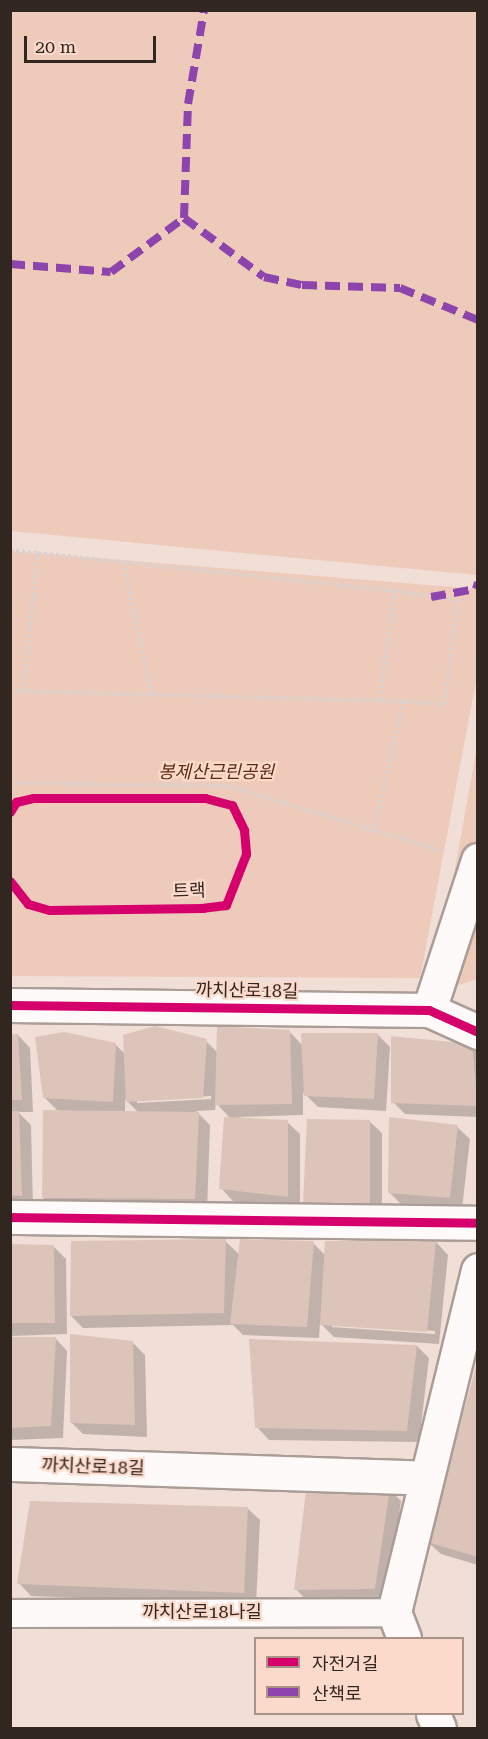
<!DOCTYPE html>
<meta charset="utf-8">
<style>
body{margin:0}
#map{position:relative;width:488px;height:1739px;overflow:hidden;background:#f1ded6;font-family:"Roboto Serif","Noto Sans KR",serif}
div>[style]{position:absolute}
.green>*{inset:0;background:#eecaba}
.shadow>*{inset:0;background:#0003}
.building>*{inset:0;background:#dcc4bb}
.path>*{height:4px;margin-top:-2px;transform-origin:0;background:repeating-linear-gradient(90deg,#d8d3d0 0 3px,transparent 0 6px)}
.roads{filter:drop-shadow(2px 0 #aa9c96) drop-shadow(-2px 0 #aa9c96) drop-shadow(0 2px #aa9c96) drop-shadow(0 -2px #aa9c96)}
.service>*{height:27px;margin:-13.5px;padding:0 13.5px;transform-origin:13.5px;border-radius:13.5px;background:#fdfaf9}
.minor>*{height:33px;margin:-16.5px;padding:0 16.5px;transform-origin:16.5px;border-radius:16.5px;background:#fdfaf9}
.quiet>*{height:8px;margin-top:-4px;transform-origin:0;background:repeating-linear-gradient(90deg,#8e44ad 0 15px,transparent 0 23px)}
.cycleway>*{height:9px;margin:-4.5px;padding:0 4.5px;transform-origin:4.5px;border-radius:4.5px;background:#d6006c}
span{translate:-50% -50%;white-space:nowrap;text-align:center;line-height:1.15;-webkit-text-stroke:4.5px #fcdacb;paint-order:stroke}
.park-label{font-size:18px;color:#5c2b12;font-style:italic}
.street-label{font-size:18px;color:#322620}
.frame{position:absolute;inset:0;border:12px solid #322620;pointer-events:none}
.legend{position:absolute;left:254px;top:1637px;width:210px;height:78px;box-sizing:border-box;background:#fcdacb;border:2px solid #ab9287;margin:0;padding:8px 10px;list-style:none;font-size:18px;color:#322620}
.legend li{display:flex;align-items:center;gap:12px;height:30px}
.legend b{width:30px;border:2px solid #ab9287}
.scale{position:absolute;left:24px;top:36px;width:132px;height:27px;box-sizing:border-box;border:3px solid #322620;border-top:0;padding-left:8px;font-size:18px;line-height:21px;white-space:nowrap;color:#322620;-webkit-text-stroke:4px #fcdacb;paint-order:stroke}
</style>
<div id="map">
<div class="green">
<div style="clip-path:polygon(10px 11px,477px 11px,477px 575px,11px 531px)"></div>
<div style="clip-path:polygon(10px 551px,477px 589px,477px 676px,420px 978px,11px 976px)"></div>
<div style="clip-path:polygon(477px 747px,477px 979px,458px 985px,437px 969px)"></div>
</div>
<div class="shadow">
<div style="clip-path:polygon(evenodd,289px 1031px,303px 1046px,378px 1035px,390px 1047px,386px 1111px,318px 1107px,303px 1092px,303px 1115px,235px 1117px,287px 1122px,300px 1134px,300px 1209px,233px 1201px,221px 1188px,231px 1119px,216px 1103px,215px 1110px,196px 1111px,210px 1125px,207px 1211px,55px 1210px,43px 1198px,59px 1112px,44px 1097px,115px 1044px,126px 1055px,206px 1041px,218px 1053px,289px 1031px,211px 1096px,211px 1099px,137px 1103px,137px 1100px,211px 1096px,289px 1031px,125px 1099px,139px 1113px,125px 1112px,125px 1099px)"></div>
<div style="clip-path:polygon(18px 1035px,30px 1048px,33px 1112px,18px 1112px,31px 1125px,33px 1208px,10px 1205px,10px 1036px)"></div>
<div style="clip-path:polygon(472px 1045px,478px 1051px,478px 1117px,405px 1114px,393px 1102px)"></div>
<div style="clip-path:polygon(369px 1121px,382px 1133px,382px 1215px,305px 1205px)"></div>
<div style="clip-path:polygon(457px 1127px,470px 1139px,462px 1209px,402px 1205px,389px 1192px)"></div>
<div style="clip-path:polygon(evenodd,225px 1241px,240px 1255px,313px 1243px,325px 1255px,436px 1242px,448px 1255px,439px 1344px,334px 1337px,320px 1323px,319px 1338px,243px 1335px,233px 1325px,83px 1328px,71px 1316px,225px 1241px,332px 1324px,435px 1331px,435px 1334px,332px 1327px,332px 1324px)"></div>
<div style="clip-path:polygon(10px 1246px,53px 1246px,66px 1259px,67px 1334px,10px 1336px)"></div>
<div style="clip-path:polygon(55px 1338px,67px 1351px,63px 1438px,10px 1440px,10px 1339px)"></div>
<div style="clip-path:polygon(133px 1343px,145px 1355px,147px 1437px,83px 1434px,71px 1422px)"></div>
<div style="clip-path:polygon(417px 1346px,429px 1358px,419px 1442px,269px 1440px,257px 1427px)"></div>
<div style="clip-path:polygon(478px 1366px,478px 1565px,441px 1554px,428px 1542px)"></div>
<div style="clip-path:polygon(389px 1489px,401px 1501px,387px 1601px,308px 1602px,296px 1589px)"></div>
<div style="clip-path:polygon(247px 1508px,260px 1520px,256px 1605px,31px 1596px,19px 1583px)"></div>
</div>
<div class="building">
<div style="clip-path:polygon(155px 1026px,207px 1039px,203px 1098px,126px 1102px,123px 1035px)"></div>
<div style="clip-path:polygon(217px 1026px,290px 1030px,292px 1104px,215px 1105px)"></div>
<div style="clip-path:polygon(64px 1032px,116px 1043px,113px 1102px,43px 1098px,35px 1037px)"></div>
<div style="clip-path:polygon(301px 1033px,378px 1033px,374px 1099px,304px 1096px)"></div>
<div style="clip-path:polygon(10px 1034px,18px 1034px,22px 1100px,10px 1100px)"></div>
<div style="clip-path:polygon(391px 1036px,472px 1044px,478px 1106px,391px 1103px)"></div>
<div style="clip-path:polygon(43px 1110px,199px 1112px,195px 1199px,42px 1198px)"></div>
<div style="clip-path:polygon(10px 1111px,19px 1111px,22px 1196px,10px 1195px)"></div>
<div style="clip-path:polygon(224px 1117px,288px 1120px,288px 1197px,219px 1189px)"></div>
<div style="clip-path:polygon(389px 1117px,458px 1125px,450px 1198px,388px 1193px)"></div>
<div style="clip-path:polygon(307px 1119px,370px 1120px,370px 1203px,303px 1205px)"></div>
<div style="clip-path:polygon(226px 1239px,224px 1313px,70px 1316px,71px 1241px)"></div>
<div style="clip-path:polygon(240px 1239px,314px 1241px,307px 1327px,230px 1324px)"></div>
<div style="clip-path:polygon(325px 1241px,436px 1241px,427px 1332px,320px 1325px)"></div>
<div style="clip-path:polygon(10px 1244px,54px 1245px,55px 1323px,10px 1323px)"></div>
<div style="clip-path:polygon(70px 1334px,133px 1341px,135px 1425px,70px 1423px)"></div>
<div style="clip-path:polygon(10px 1337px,56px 1337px,51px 1426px,10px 1428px)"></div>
<div style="clip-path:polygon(249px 1339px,417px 1345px,407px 1431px,255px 1428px)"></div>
<div style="clip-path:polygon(477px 1363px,478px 1363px,478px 1557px,427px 1542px)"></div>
<div style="clip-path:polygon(390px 1488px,375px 1589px,294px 1590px,306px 1491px)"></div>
<div style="clip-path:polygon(30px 1501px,248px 1507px,244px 1593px,17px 1584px)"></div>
</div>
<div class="path">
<div style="left:10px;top:550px;width:28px;rotate:6deg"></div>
<div style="left:123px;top:562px;width:136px;rotate:77.7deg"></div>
<div style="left:10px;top:691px;width:394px;rotate:1.5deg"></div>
<div style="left:404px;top:701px;width:134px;rotate:103.4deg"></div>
<div style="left:23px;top:691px;width:139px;rotate:-83.8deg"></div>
<div style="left:38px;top:553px;width:359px;rotate:6.1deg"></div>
<div style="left:379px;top:700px;width:110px;rotate:-81.6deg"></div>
<div style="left:395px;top:591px;width:64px;rotate:8.1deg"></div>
<div style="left:458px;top:600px;width:106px;rotate:97.6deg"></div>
<div style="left:444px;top:705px;width:40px;rotate:-174.3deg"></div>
<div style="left:10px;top:783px;width:218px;rotate:0.8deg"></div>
<div style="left:228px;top:786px;width:220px;rotate:16.9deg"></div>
</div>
<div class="roads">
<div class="service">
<div style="left:10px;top:1613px;width:384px;rotate:-0.1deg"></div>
</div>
<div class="minor">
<div style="left:10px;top:1005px;width:419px;rotate:0.7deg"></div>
<div style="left:429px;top:1010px;width:54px;rotate:24.2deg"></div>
<div style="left:429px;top:1010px;width:158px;rotate:-71.9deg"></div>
<div style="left:10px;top:1217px;width:468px;rotate:0.7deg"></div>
<div style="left:10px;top:1464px;width:416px;rotate:1.9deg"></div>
<div style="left:404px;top:1638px;width:28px;rotate:-111deg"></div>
<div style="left:394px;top:1612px;width:352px;rotate:-76.2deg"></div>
<div style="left:433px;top:1714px;width:15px;rotate:67deg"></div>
</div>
</div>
<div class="quiet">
<div style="left:184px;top:218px;width:114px;rotate:-88deg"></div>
<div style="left:188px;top:104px;width:95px;rotate:-80.3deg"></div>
<div style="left:10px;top:264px;width:101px;rotate:4.5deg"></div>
<div style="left:111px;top:272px;width:91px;rotate:-36.5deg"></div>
<div style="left:184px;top:218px;width:99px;rotate:36.4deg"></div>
<div style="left:264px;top:277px;width:39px;rotate:12deg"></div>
<div style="left:302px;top:285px;width:98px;rotate:1.8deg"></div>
<div style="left:400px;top:288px;width:84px;rotate:22.3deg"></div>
<div style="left:431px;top:597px;width:46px;rotate:-10.1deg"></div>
<div style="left:476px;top:589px;width:7px;rotate:-74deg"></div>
</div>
<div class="cycleway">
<div style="left:10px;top:812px;width:12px;rotate:-59deg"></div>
<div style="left:16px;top:802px;width:17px;rotate:-13deg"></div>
<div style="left:33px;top:798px;width:172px"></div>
<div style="left:205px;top:798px;width:28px;rotate:15deg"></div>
<div style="left:232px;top:805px;width:28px;rotate:64deg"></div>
<div style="left:244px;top:830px;width:24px;rotate:85deg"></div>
<div style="left:246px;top:854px;width:55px;rotate:111.4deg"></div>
<div style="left:226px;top:905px;width:23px;rotate:173deg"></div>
<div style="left:203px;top:908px;width:154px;rotate:179.3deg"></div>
<div style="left:49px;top:910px;width:22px;rotate:-164deg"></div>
<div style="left:28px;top:904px;width:29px;rotate:-128deg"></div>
<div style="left:10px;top:1005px;width:419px;rotate:0.7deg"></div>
<div style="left:429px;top:1010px;width:54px;rotate:24.2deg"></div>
<div style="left:10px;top:1217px;width:468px;rotate:0.7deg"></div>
</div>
<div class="park-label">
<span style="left:216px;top:772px">봉제산근린공원</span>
</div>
<div class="street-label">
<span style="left:189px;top:891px;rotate:-2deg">트랙</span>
<span style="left:247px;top:991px;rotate:1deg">까치산로18길</span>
<span style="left:93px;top:1467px;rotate:2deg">까치산로18길</span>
<span style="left:202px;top:1612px">까치산로18나길</span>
</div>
<div class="frame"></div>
<ul class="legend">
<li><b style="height:8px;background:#d6006c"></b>자전거길</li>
<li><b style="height:8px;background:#8e44ad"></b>산책로</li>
</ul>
<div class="scale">20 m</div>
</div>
